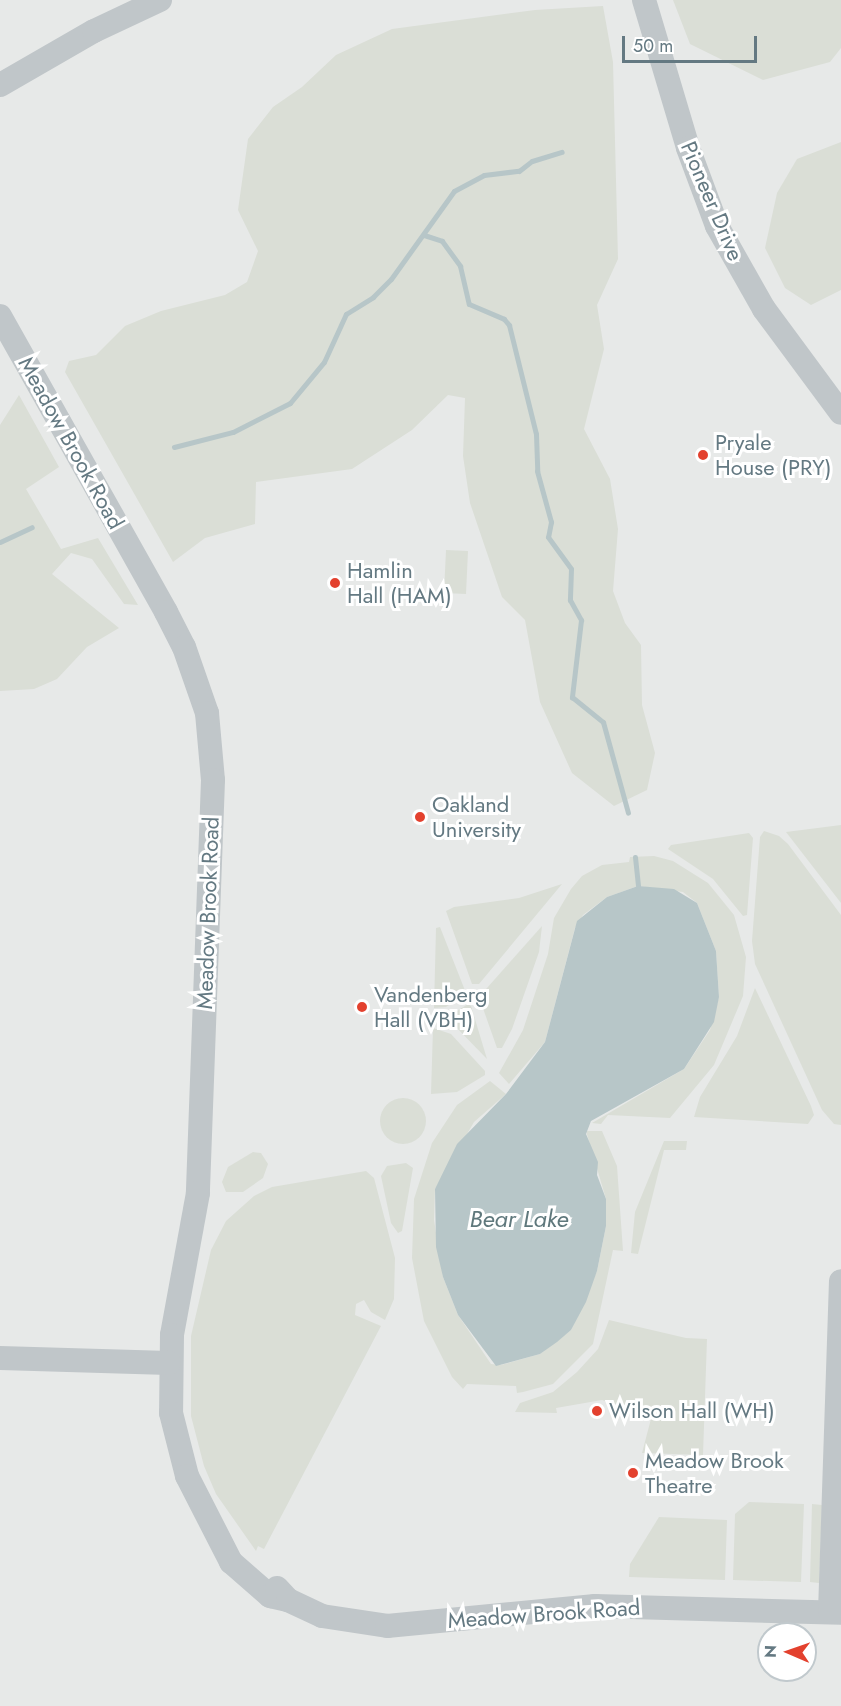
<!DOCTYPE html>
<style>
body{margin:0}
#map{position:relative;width:841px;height:1706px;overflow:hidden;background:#f9f9f7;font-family:Jost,sans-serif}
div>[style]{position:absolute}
.built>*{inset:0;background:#e7e9e8}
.green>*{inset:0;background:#daded6}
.round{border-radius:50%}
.water>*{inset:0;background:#b7c6c8}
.stream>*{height:5px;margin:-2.5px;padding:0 2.5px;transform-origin:2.5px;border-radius:2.5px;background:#b7c6c8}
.minor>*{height:24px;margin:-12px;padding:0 12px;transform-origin:12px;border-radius:12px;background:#c0c6c9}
.dots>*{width:16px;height:16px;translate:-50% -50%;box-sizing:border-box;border:3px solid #fff;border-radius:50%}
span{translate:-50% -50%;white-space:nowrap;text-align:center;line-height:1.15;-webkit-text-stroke:6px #fff;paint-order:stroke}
.street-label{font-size:22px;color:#647982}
.poi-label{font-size:22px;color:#647982}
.left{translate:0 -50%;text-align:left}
.water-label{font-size:24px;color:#5f787c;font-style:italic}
.north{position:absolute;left:757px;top:1622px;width:60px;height:60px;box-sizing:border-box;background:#fff;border:2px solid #c1c9cd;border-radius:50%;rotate:272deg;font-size:16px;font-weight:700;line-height:24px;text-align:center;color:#647982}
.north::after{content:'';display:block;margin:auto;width:21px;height:27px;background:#e3412e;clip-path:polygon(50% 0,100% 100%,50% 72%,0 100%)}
.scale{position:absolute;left:622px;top:36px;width:135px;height:27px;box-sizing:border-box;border:3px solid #647982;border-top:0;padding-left:8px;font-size:18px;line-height:21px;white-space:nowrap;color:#647982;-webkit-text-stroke:4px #fff;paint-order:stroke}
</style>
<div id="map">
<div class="built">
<div style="clip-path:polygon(evenodd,0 0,841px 0,841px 1706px,0 1706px,0 0,769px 1634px,805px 1634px,805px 1670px,769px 1670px,769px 1634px)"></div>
</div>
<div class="green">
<div style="clip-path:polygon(673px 0,841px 0,841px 48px,830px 62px,763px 80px,690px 44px)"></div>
<div style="clip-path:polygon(603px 6px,613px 62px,618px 259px,597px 305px,604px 349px,584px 429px,610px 479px,618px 529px,613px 591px,625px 623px,641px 645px,642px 705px,655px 753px,647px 790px,614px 806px,572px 773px,540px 702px,525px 620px,502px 597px,470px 503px,463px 456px,465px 398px,448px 395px,412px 430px,352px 469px,256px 482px,255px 524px,205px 538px,173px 562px,65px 372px,69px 361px,96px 355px,125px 326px,161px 311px,225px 295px,247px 282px,258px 251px,238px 210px,248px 139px,273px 107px,302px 87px,336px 55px,392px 29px,535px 10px)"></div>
<div style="clip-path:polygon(841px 142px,841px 290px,811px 305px,785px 288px,765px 248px,777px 193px,797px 159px)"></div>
<div style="clip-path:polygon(19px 395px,59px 467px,26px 489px,61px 549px,98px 538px,138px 605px,124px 604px,92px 559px,71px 553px,52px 574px,119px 628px,87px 647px,57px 679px,34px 689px,0 691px,0 425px)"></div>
<div style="clip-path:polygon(446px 550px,468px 551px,466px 594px,444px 593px)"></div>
<div style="clip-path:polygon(841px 825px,841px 903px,786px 832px)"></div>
<div style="clip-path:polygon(764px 831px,779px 836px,788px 844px,841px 915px,841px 1125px,834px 1124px,822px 1110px,755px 964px,752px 941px,760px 837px)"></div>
<div style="clip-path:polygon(749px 833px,753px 838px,747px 915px,743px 916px,713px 879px,668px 849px,671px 845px)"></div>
<div style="clip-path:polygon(654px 856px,673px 861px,708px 883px,734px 915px,746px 957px,743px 996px,714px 1065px,670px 1118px,608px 1115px,601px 1124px,592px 1123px,684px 1069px,710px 1030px,719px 997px,716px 951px,697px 903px,683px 892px,638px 886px,607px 897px,583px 915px,575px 928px,545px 1042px,509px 1084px,499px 1073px,523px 1030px,548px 954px,554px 918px,571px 889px,582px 876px,602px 865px,629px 862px,630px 857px)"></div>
<div style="clip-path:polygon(562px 884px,479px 984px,472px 984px,446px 911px,454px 907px,519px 898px)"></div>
<div style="clip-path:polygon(542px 926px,539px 952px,512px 1029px,502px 1048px,497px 1048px,479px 997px)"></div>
<div style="clip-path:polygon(440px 927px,466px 993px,446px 1007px,434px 1008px,436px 928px)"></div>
<div style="clip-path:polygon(755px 988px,811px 1106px,814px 1115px,808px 1124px,694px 1117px,700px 1097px,737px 1036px)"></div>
<div style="clip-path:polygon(468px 1004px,471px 1006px,487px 1059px,452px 1023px,454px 1013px)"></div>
<div style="clip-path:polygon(433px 1028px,451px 1034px,485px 1071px,485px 1075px,457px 1092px,431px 1094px)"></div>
<div style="clip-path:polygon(490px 1081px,506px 1094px,474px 1122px,435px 1189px,434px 1220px,443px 1277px,458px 1315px,491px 1364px,501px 1365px,540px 1354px,571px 1330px,597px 1271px,606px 1226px,606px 1199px,586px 1131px,602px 1131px,617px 1166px,623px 1251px,613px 1250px,593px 1344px,553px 1384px,523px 1392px,517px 1393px,516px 1386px,467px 1384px,463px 1389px,452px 1377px,424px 1321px,412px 1258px,414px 1199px,432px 1143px,457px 1105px)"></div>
<div class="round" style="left:380px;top:1098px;width:46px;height:46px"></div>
<div style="clip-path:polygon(664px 1141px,687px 1141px,686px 1150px,664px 1150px,638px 1254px,631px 1253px,635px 1212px)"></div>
<div style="clip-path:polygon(253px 1152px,261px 1153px,268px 1164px,263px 1178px,243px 1192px,226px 1192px,222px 1182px,228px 1167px)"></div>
<div style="clip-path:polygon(406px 1163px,413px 1168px,402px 1231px,398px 1233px,391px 1223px,381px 1176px,387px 1166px)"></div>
<div style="clip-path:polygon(366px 1171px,374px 1178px,395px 1258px,394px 1299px,385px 1320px,371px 1312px,364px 1300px,356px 1304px,355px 1315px,381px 1326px,264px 1549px,258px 1546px,256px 1551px,216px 1494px,204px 1466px,191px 1416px,191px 1336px,211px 1250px,226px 1221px,254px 1196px,272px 1187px)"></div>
<div style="clip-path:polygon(609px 1320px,686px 1338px,707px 1339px,703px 1455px,642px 1453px,652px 1415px,602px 1400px,556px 1408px,557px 1413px,515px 1412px,520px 1403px,553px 1392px,577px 1372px,598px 1349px)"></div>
<div style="clip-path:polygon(749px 1502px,804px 1504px,801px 1582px,733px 1580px,735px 1514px)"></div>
<div style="clip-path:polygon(812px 1504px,822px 1505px,819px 1583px,810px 1582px)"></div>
<div style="clip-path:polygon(659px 1517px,727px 1520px,725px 1580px,629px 1577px,630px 1564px)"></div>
</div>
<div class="water">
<div style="clip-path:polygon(638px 886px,674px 889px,697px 903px,716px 951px,719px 997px,714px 1022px,684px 1069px,591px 1121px,586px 1134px,598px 1162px,597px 1175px,606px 1199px,606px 1226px,597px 1271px,586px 1302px,571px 1330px,557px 1342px,540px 1354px,496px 1366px,458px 1315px,443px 1277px,436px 1247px,435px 1189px,457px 1144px,506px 1094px,545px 1042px,577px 921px,607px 897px)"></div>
</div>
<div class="stream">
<div style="left:424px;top:235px;width:19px;rotate:18deg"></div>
<div style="left:442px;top:241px;width:31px;rotate:54deg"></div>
<div style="left:460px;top:266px;width:39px;rotate:77deg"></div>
<div style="left:469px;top:304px;width:38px;rotate:23deg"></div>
<div style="left:504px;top:319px;width:8px;rotate:50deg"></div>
<div style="left:509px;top:325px;width:112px;rotate:76.1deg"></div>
<div style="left:536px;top:434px;width:37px;rotate:88deg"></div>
<div style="left:537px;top:471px;width:53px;rotate:74.6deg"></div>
<div style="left:551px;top:522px;width:15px;rotate:101deg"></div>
<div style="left:548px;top:537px;width:39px;rotate:54deg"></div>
<div style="left:571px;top:569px;width:31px;rotate:92deg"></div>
<div style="left:570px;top:600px;width:23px;rotate:61deg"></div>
<div style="left:581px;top:620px;width:78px;rotate:96.7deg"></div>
<div style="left:572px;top:697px;width:40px;rotate:39deg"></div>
<div style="left:603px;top:722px;width:94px;rotate:74.6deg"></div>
<div style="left:174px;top:447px;width:61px;rotate:-14.3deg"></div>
<div style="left:233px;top:432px;width:64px;rotate:-27deg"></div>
<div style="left:290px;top:403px;width:53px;rotate:-50.3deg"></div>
<div style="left:324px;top:362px;width:53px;rotate:-65.4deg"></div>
<div style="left:346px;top:314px;width:32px;rotate:-32deg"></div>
<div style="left:373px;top:297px;width:25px;rotate:-45deg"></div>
<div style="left:391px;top:279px;width:108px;rotate:-54.4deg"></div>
<div style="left:454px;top:191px;width:34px;rotate:-28deg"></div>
<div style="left:484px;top:175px;width:35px;rotate:-7deg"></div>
<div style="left:519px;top:171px;width:16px;rotate:-38deg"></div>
<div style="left:532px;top:161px;width:31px;rotate:-17deg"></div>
<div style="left:0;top:542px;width:35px;rotate:-25deg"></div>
<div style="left:635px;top:857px;width:29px;rotate:84deg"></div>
</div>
<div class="minor">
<div style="left:644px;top:0;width:154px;rotate:73.4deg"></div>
<div style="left:688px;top:148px;width:83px;rotate:69.6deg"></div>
<div style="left:717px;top:226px;width:95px;rotate:60.5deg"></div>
<div style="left:764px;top:309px;width:129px;rotate:53.5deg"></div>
<div style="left:0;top:85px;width:108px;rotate:-29.9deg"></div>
<div style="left:94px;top:31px;width:73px;rotate:-25.2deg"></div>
<div style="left:0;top:316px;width:339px;rotate:60.7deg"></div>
<div style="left:166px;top:612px;width:39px;rotate:63deg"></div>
<div style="left:184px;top:647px;width:70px;rotate:70.8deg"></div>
<div style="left:207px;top:713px;width:67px;rotate:84.9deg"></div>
<div style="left:213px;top:780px;width:413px;rotate:92.1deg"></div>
<div style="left:198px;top:1193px;width:144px;rotate:100.4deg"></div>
<div style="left:172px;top:1335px;width:78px;rotate:90.7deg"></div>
<div style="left:171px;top:1413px;width:65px;rotate:75.7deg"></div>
<div style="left:187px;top:1476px;width:97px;rotate:62.9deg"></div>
<div style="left:231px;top:1562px;width:52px;rotate:41.1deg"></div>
<div style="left:270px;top:1596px;width:18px;rotate:13deg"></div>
<div style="left:0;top:1358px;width:169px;rotate:1.7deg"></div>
<div style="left:277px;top:1588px;width:16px;rotate:47deg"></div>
<div style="left:288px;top:1600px;width:38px;rotate:25deg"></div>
<div style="left:322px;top:1616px;width:66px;rotate:8.7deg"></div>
<div style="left:387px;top:1626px;width:209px;rotate:-5.5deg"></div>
<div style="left:595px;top:1606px;width:246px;rotate:1.6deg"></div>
<div style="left:830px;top:1612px;width:331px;rotate:-88.1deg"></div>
</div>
<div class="dots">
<div style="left:703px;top:455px;background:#e3412e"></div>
<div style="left:335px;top:583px;background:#e3412e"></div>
<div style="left:420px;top:817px;background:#e3412e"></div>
<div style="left:362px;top:1007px;background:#e3412e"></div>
<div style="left:597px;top:1411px;background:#e3412e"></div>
<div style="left:633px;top:1473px;background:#e3412e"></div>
</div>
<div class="street-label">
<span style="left:712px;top:201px;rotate:67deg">Pioneer Drive</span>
<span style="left:71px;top:443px;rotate:61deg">Meadow Brook Road</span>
<span style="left:208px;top:913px;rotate:-88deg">Meadow Brook Road</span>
<span style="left:544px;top:1614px;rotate:-4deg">Meadow Brook Road</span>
</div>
<div class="poi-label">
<span class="left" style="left:715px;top:455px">Pryale<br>House (PRY)</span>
<span class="left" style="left:347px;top:583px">Hamlin<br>Hall (HAM)</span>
<span class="left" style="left:432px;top:817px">Oakland<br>University</span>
<span class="left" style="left:374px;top:1007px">Vandenberg<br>Hall (VBH)</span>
<span class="left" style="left:609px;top:1411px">Wilson Hall (WH)</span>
<span class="left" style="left:645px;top:1473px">Meadow Brook<br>Theatre</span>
</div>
<div class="water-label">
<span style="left:519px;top:1219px">Bear Lake</span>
</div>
<div class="north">N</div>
<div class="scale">50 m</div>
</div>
